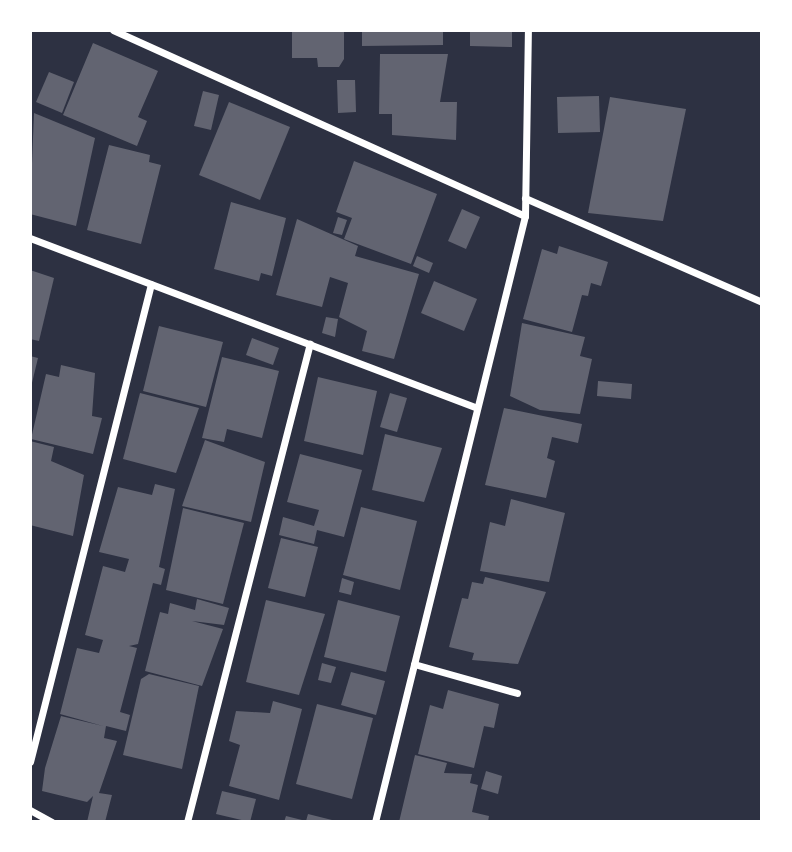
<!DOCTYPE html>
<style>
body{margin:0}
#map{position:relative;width:792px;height:852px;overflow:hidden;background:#2d3142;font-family:"Libre Baskerville",serif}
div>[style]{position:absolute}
.building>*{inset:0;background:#626471}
.minor>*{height:7px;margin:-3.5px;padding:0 3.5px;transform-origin:3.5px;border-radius:3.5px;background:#fff}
span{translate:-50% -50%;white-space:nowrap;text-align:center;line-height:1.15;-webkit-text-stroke:5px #fff;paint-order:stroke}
.frame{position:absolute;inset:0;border:32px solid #fff;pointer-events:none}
</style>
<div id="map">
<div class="building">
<div style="clip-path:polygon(292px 30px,344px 30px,344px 59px,339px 67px,318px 67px,317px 58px,292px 58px)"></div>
<div style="clip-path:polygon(362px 30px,443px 30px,443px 45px,362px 46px)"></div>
<div style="clip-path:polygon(470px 30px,512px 30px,512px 47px,470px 46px)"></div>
<div style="clip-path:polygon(93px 43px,158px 71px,138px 117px,147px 121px,137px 146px,63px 115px)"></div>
<div style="clip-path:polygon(380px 54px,448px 54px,440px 102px,457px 102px,456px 140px,392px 135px,392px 114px,379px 114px)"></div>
<div style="clip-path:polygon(49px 72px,74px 82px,62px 113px,36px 102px)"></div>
<div style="clip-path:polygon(337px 80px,355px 80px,356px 112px,338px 113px)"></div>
<div style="clip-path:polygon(203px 91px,219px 95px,211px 130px,194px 126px)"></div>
<div style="clip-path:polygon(599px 96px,600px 132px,558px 133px,557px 97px)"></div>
<div style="clip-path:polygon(610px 97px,686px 109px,663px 221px,588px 213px)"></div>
<div style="clip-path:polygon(229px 102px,290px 127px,260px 200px,199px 175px)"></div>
<div style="clip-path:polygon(34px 113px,95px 138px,76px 226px,30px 214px)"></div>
<div style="clip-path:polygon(109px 145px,150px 155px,149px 162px,161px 165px,141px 244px,87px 230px)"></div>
<div style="clip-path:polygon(354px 161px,437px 194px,411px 264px,344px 239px,352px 218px,336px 212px)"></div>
<div style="clip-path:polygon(231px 202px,286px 218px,272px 276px,261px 273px,259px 281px,214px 269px)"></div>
<div style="clip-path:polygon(462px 209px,480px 217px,466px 249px,448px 241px)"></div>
<div style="clip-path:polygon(338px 217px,347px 220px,342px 235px,333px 233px)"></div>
<div style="clip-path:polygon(297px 219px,358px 246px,355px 256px,419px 274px,394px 359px,362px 351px,367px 331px,339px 317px,348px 283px,330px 277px,322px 307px,276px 295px)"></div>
<div style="clip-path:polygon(559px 246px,608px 262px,601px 286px,591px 283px,588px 296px,582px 295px,572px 332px,523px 319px,542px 249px,557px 254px)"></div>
<div style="clip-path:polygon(417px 256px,433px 263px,429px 273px,413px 266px)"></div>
<div style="clip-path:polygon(30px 270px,54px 278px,39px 341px,30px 339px)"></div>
<div style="clip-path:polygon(434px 281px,477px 299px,464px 331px,421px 313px)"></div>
<div style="clip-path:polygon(326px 317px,338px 319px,335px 337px,322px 333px)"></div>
<div style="clip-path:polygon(522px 323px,585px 337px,580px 356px,592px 359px,580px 414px,540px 410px,510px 396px)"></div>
<div style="clip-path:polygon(159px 326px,223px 342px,206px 407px,143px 391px)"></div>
<div style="clip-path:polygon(252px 338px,279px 348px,273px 365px,246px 355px)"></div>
<div style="clip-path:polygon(30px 356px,38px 358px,31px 387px,30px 386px)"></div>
<div style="clip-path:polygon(222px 357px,279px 371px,262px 438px,227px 429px,224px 442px,202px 438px)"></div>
<div style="clip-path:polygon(61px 365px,95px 373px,92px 416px,102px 418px,93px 454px,31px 439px,46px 374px,59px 377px)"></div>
<div style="clip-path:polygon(318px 377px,377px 391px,363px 455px,304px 441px)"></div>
<div style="clip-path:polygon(598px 381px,632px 384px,631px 399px,597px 396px)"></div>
<div style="clip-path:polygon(140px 393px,199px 408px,176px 473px,123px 459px)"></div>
<div style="clip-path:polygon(390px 393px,407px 398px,397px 432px,380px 427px)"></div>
<div style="clip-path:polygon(504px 408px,582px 424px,578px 443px,552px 437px,547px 458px,555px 461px,546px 498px,485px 485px)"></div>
<div style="clip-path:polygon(385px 434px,442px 448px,424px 502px,372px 490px)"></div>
<div style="clip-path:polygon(205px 440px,265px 462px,251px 522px,182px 506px)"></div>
<div style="clip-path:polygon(30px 441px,54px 447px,51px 461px,84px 475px,73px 536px,30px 525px)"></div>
<div style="clip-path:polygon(300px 454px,362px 470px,344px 537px,317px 530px,314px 544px,279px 535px,283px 517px,314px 526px,319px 510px,287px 502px)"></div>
<div style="clip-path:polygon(155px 484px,175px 489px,159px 567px,165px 569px,161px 585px,153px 583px,138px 644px,129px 646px,137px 648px,120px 712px,130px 715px,126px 731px,106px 726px,104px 738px,117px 741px,99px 793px,112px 795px,105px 822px,87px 822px,93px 796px,87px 802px,42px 791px,45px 768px,61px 716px,103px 726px,60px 714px,77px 648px,99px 653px,103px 640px,85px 635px,103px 566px,125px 572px,129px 559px,99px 552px,118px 487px,152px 495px)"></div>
<div style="clip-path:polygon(511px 499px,565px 513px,549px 582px,480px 571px,490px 522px,505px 526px)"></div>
<div style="clip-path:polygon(361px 507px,417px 521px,400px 590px,343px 575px)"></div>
<div style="clip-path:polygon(183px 508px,244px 523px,223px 604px,166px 590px)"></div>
<div style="clip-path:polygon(281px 538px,318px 547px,305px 597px,268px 588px)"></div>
<div style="clip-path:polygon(485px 577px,546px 592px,518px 664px,472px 660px,474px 653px,449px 647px,462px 598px,468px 599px,472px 582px,483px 584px)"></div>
<div style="clip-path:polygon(342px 578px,354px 582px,351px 595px,339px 592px)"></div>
<div style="clip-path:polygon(197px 599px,229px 608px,224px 625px,192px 621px,223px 629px,202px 686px,145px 671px,160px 612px,168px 614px,170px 603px,195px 610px)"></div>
<div style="clip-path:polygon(266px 600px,325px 614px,299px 695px,246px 682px)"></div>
<div style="clip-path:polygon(338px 600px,400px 616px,386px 672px,324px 657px)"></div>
<div style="clip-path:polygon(322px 663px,336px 667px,331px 683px,318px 680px)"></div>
<div style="clip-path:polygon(351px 672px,385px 681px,376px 715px,341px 705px)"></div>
<div style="clip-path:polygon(149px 674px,199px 686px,182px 769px,123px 755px,141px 679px)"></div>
<div style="clip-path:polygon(448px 690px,499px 704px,494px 728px,484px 726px,474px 768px,418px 754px,430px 705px,443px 709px)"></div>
<div style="clip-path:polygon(273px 701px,302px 709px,279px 800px,229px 786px,240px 745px,229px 741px,236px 711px,270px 713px)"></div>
<div style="clip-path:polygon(317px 704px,373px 718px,352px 799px,296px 784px)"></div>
<div style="clip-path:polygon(415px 755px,447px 763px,444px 773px,472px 774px,470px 783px,478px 785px,472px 812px,489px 816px,488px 822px,399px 822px)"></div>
<div style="clip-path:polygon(486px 771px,502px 776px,498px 794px,481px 789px)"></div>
<div style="clip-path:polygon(222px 791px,256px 799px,250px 822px,216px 814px)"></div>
<div style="clip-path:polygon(308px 814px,336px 821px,336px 822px,284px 822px,286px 816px,306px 821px)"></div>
</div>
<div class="minor">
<div style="left:113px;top:30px;width:452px;rotate:24.3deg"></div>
<div style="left:525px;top:198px;width:259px;rotate:23.7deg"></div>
<div style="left:30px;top:238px;width:478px;rotate:20.8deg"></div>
<div style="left:414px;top:664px;width:107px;rotate:15.7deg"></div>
<div style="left:30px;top:762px;width:493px;rotate:-75.8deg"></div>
<div style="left:30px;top:810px;width:25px;rotate:29deg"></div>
<div style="left:187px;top:822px;width:494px;rotate:-75.6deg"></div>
<div style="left:375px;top:822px;width:624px;rotate:-76.1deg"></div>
<div style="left:525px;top:216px;width:186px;rotate:-89.1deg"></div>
</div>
<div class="frame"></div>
</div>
